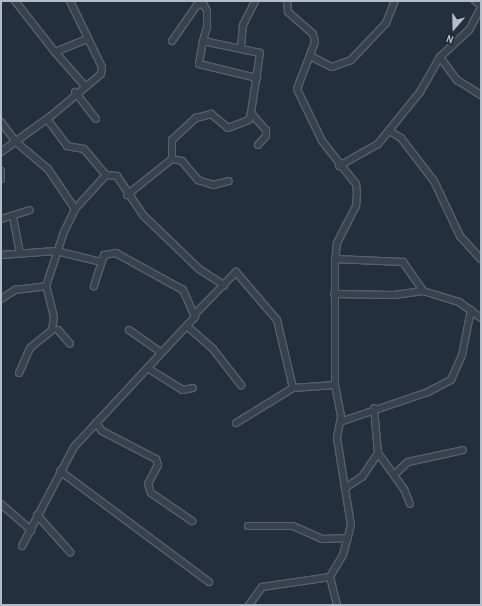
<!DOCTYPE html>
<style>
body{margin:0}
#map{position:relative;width:482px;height:606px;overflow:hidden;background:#242f3e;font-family:"Archivo Narrow",sans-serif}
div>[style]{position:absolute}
.roads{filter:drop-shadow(1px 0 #565f6c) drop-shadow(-1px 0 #565f6c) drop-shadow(0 1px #565f6c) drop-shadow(0 -1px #565f6c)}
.street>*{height:6px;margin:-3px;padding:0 3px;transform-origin:3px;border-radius:3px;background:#38414e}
span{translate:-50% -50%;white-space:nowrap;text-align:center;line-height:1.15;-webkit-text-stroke:4px #1d2633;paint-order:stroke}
.frame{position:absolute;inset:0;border:2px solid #b4bcc9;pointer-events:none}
.north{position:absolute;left:434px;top:8px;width:40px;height:40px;-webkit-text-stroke:3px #1d2633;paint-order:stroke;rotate:200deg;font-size:11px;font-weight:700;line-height:16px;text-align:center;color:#b4bcc9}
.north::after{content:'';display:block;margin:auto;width:14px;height:18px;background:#b4bcc9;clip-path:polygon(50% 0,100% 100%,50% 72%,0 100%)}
</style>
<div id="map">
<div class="roads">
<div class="street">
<div style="left:15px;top:1px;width:65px;rotate:51.9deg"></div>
<div style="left:55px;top:52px;width:35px;rotate:-22deg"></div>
<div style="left:287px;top:1px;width:11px;rotate:85deg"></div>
<div style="left:288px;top:12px;width:33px;rotate:41deg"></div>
<div style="left:313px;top:34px;width:8px;rotate:76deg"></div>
<div style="left:315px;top:42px;width:50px;rotate:111deg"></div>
<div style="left:297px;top:89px;width:58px;rotate:64.3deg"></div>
<div style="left:322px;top:141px;width:55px;rotate:51.7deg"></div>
<div style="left:356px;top:184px;width:9px;rotate:84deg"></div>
<div style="left:357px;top:193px;width:13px;rotate:94deg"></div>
<div style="left:356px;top:206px;width:42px;rotate:117.2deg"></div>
<div style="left:337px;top:243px;width:20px;rotate:96deg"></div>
<div style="left:335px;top:263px;width:122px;rotate:90deg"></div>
<div style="left:335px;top:385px;width:33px;rotate:79deg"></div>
<div style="left:341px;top:417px;width:21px;rotate:101deg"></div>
<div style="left:337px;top:438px;width:88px;rotate:80.9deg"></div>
<div style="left:351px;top:525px;width:31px;rotate:105deg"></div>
<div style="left:343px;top:555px;width:26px;rotate:121deg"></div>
<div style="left:330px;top:577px;width:29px;rotate:76deg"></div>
<div style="left:475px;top:1px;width:7px;rotate:34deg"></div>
<div style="left:172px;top:41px;width:44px;rotate:-55.2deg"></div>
<div style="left:197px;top:5px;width:5px;rotate:-11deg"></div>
<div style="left:203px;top:41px;width:23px;rotate:100deg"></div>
<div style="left:199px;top:64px;width:60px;rotate:13.6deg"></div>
<div style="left:241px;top:47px;width:22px;rotate:-85deg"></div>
<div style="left:243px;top:25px;width:27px;rotate:-63deg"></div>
<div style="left:55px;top:52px;width:44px;rotate:48.7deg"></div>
<div style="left:312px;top:57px;width:22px;rotate:27deg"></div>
<div style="left:332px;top:67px;width:20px;rotate:-20deg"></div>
<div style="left:351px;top:60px;width:51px;rotate:-46.6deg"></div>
<div style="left:386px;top:23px;width:24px;rotate:-68deg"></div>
<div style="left:440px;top:57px;width:29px;rotate:54deg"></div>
<div style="left:457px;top:80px;width:28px;rotate:32deg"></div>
<div style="left:75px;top:92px;width:34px;rotate:52deg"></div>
<div style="left:251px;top:113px;width:23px;rotate:49deg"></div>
<div style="left:266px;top:130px;width:6px;rotate:90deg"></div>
<div style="left:266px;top:136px;width:12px;rotate:132deg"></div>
<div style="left:47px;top:119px;width:34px;rotate:53deg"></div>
<div style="left:67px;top:146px;width:17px;rotate:10deg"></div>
<div style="left:84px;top:149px;width:34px;rotate:50deg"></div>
<div style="left:1px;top:122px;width:25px;rotate:53deg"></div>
<div style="left:16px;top:142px;width:42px;rotate:40.2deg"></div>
<div style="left:48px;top:169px;width:48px;rotate:56deg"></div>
<div style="left:389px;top:131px;width:14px;rotate:30deg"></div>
<div style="left:401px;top:138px;width:54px;rotate:52.5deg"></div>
<div style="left:434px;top:181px;width:61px;rotate:64.7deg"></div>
<div style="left:460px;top:236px;width:31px;rotate:48deg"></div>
<div style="left:1px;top:152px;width:62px;rotate:-35.8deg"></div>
<div style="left:51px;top:116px;width:65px;rotate:-40deg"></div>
<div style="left:101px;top:74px;width:7px;rotate:-82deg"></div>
<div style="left:102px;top:67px;width:73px;rotate:-115.9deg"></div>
<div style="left:172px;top:159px;width:19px;rotate:-90deg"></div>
<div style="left:172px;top:140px;width:33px;rotate:-43deg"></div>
<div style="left:196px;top:118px;width:16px;rotate:-15deg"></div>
<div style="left:211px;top:114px;width:22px;rotate:39deg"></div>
<div style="left:228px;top:128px;width:22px;rotate:-21deg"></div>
<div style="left:249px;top:120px;width:7px;rotate:-74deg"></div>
<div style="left:251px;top:113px;width:61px;rotate:-81.5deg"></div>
<div style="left:260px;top:53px;width:58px;rotate:-168.1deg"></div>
<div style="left:203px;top:41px;width:15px;rotate:-74deg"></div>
<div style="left:207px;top:27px;width:16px;rotate:-90deg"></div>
<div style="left:207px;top:11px;width:11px;rotate:-117deg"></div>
<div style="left:339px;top:166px;width:45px;rotate:-29.4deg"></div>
<div style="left:378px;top:144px;width:67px;rotate:-51.1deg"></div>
<div style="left:420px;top:92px;width:40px;rotate:-60.3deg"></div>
<div style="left:440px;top:57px;width:40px;rotate:-43deg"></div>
<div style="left:469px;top:30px;width:26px;rotate:-62deg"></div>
<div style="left:1px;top:171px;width:8px;rotate:90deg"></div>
<div style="left:127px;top:195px;width:58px;rotate:-38.7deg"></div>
<div style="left:172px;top:159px;width:10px;rotate:11deg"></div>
<div style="left:182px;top:161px;width:25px;rotate:50deg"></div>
<div style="left:198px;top:180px;width:16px;rotate:18deg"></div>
<div style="left:213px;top:185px;width:16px;rotate:-14deg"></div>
<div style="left:13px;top:217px;width:36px;rotate:79deg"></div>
<div style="left:1px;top:219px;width:30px;rotate:-17deg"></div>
<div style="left:1px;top:255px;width:55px;rotate:-4.2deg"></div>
<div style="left:56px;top:251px;width:46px;rotate:13.7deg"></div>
<div style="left:335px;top:259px;width:68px;rotate:2.5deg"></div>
<div style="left:403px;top:262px;width:35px;rotate:55deg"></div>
<div style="left:423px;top:291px;width:38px;rotate:17deg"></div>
<div style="left:459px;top:302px;width:27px;rotate:36deg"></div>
<div style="left:334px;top:294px;width:60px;rotate:1deg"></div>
<div style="left:394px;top:295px;width:29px;rotate:-8deg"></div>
<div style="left:1px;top:299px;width:17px;rotate:-33deg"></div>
<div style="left:15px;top:290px;width:31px;rotate:-7deg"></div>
<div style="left:195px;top:314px;width:59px;rotate:-45.7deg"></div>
<div style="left:236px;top:272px;width:63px;rotate:49.5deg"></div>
<div style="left:277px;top:320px;width:70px;rotate:76.8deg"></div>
<div style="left:188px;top:327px;width:33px;rotate:41deg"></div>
<div style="left:213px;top:349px;width:46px;rotate:52.1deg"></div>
<div style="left:58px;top:330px;width:18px;rotate:49deg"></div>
<div style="left:129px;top:330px;width:39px;rotate:35deg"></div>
<div style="left:149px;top:369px;width:39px;rotate:32deg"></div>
<div style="left:182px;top:390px;width:11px;rotate:-10deg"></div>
<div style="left:19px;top:373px;width:27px;rotate:-66deg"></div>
<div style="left:30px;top:348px;width:28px;rotate:-39deg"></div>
<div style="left:52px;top:330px;width:13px;rotate:-81deg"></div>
<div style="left:54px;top:317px;width:32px;rotate:-104deg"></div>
<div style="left:46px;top:286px;width:57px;rotate:-71.6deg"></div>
<div style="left:64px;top:232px;width:25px;rotate:-64deg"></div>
<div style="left:75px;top:209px;width:46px;rotate:-47.6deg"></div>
<div style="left:106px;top:175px;width:11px;rotate:5deg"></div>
<div style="left:117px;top:176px;width:47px;rotate:56.3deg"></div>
<div style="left:143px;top:215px;width:78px;rotate:44deg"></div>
<div style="left:199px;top:269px;width:30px;rotate:33deg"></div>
<div style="left:340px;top:422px;width:93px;rotate:-18.8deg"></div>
<div style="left:428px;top:392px;width:26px;rotate:-28deg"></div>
<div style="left:451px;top:380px;width:27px;rotate:-66deg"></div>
<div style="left:462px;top:355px;width:46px;rotate:-78.7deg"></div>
<div style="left:96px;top:423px;width:10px;rotate:53deg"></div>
<div style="left:102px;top:431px;width:61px;rotate:27.4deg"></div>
<div style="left:156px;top:459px;width:6px;rotate:72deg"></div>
<div style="left:158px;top:465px;width:21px;rotate:118deg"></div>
<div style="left:148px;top:484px;width:9px;rotate:72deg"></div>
<div style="left:151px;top:493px;width:50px;rotate:34.3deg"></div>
<div style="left:236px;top:423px;width:67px;rotate:-31.6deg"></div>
<div style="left:293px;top:388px;width:42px;rotate:-4.1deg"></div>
<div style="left:378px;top:453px;width:44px;rotate:54.2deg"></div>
<div style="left:404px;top:489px;width:16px;rotate:68deg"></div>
<div style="left:60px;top:471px;width:186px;rotate:36.7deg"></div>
<div style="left:394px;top:475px;width:19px;rotate:-43deg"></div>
<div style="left:408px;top:462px;width:56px;rotate:-12.3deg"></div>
<div style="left:345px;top:488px;width:20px;rotate:-33deg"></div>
<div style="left:362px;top:477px;width:29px;rotate:-56deg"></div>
<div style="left:378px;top:453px;width:45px;rotate:-95.1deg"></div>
<div style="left:1px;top:504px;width:40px;rotate:41deg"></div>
<div style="left:37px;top:515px;width:50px;rotate:48.3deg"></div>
<div style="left:248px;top:526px;width:45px"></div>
<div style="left:293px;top:526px;width:32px;rotate:24deg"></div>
<div style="left:322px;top:539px;width:26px;rotate:-2deg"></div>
<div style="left:22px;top:546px;width:112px;rotate:-62.3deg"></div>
<div style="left:74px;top:447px;width:178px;rotate:-47.1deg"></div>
<div style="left:195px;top:317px;width:30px;rotate:-114deg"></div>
<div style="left:183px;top:290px;width:77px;rotate:-151.1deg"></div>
<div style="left:116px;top:253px;width:12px;rotate:171deg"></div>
<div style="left:104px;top:255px;width:33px;rotate:108deg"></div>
<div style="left:249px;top:605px;width:22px;rotate:-54deg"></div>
<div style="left:262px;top:587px;width:69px;rotate:-8.4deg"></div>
</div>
</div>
<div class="frame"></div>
<div class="north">N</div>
</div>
